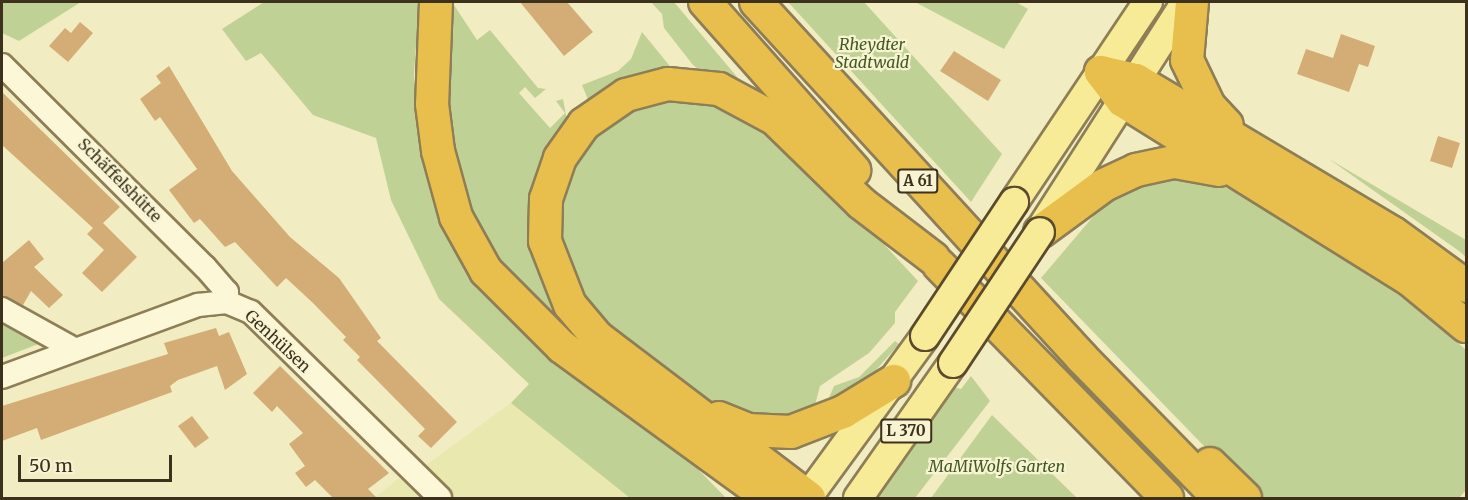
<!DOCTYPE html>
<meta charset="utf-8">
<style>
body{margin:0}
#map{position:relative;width:1468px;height:500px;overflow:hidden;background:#f2ecc2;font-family:Merriweather,serif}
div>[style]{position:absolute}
.farmland>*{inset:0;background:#e8e8af}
.green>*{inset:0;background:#c0d195}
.building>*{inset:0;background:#d3ad75}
.roads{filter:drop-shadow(2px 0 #8e7e57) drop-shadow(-2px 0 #8e7e57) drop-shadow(0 2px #8e7e57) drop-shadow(0 -2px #8e7e57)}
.minor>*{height:22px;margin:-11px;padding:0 11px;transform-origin:11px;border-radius:11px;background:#fcf7d6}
.major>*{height:28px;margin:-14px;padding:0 14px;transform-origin:14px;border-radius:14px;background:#f8eb97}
.highway>*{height:32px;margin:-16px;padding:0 16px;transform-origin:16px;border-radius:16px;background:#e8bf4c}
.bridges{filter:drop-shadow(2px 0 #5b4a2c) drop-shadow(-2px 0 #5b4a2c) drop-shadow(0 2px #5b4a2c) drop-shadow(0 -2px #5b4a2c)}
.major-bridge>*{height:28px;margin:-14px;padding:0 14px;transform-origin:14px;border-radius:14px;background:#f8eb97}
span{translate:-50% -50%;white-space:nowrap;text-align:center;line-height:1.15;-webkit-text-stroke:4.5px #f8f4d3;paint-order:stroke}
.shield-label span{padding:2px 4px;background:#f8f4d3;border:2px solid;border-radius:4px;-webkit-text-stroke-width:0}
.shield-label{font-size:15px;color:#3c311d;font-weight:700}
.park-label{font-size:16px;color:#425a22;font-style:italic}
.street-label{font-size:16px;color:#3c311d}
.frame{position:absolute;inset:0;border:3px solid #3c311d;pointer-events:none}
.scale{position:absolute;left:18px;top:455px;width:154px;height:27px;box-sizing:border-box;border:3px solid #3c311d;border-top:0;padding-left:8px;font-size:18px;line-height:21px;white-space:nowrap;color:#3c311d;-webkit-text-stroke:4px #f8f4d3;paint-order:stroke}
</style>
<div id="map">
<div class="farmland">
<div style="clip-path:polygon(511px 403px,630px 498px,374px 498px,402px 476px,406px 480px)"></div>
</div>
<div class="green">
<div style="clip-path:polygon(2px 2px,81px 2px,19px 41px,2px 33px)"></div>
<div style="clip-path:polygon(264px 2px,419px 2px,414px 74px,419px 148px,446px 234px,469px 274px,534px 341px,689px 460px,726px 498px,630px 498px,511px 403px,529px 384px,439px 299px,391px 200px,376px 138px,313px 115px,261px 53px,246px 61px,222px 29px)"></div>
<div style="clip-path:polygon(441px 2px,452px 2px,477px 40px,490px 30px,538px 88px,546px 89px,535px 98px,525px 87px,519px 93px,550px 128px,565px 113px,556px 101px,563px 99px,568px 126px,536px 226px,630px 387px,512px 290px,454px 197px)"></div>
<div style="clip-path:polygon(651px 2px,674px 2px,748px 90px,711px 79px,693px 65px,664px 28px,662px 14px)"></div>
<div style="clip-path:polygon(788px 2px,864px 2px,1002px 154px,971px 202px)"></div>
<div style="clip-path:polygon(915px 2px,1016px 2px,1028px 9px,1004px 49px)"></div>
<div style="clip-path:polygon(642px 32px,678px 76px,591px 107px,582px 85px,618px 71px,631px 59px)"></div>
<div style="clip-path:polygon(684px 98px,732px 108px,790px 143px,918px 281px,895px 312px,895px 323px,869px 353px,820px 386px,815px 405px,806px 411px,807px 422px,724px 414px,626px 339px,596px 311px,564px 260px,557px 224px,560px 197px,579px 154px,595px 134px,630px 110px)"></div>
<div style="clip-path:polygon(1329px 159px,1466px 240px,1466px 257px,1459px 251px)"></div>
<div style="clip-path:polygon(1149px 177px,1201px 177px,1248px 197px,1396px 288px,1466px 350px,1466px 490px,1459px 498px,1261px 498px,1202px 444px,1041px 278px,1097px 212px)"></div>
<div style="clip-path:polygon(2px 322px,41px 343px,2px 358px)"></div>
<div style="clip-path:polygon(895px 341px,899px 344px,862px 386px,825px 407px,834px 386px,859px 377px)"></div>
<div style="clip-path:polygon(971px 376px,990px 401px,915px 498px,874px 498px,953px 387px,961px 389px)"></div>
<div style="clip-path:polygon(992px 415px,1077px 498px,931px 498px)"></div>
</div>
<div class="building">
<div style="clip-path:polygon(520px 2px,567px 2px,593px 32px,564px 56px)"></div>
<div style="clip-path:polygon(80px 22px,93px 33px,68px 62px,49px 46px,65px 28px,71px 33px)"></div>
<div style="clip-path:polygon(1341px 34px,1375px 46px,1368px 67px,1359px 64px,1349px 92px,1297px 74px,1306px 49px,1333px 58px)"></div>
<div style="clip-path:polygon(954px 51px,1001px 80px,988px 101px,940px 71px)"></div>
<div style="clip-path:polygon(169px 66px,232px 171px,290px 237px,339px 278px,381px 338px,377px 341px,457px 422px,431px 448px,418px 436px,425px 429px,357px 360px,360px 357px,343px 340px,346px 337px,313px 303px,286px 278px,277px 287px,235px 242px,225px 247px,200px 219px,194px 223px,169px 190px,197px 169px,160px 117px,155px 121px,140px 99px,161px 83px,156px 76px)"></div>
<div style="clip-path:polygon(2px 92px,120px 207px,103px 223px,137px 257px,102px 292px,82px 273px,104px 250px,87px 234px,93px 228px,2px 145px)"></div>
<div style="clip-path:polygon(1438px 136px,1460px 143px,1452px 168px,1430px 161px)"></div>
<div style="clip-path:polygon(29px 240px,44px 259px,34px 267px,63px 295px,49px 308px,31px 291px,23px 305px,2px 296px,2px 263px)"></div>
<div style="clip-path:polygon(216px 328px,219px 336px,229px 332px,247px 374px,225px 390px,217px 366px,178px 380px,170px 386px,172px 392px,41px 440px,37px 428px,2px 441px,2px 406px,168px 354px,164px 343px)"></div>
<div style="clip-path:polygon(280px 366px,389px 473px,368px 489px,377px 498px,333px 498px,315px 480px,306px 487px,295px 473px,305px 466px,289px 444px,303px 433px,277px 406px,272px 412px,253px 393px)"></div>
<div style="clip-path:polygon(192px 416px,209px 438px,195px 448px,178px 426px)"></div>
</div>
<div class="roads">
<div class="minor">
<div style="left:2px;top:65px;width:286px;rotate:44.9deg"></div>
<div style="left:205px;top:267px;width:33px;rotate:49deg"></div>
<div style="left:227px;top:292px;width:10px;rotate:90deg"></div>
<div style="left:2px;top:309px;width:82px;rotate:29.1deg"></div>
<div style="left:2px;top:377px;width:209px;rotate:-20.2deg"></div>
<div style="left:198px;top:305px;width:29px;rotate:-6deg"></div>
<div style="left:227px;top:302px;width:26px;rotate:23deg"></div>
<div style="left:251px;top:312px;width:265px;rotate:44.5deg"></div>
</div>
<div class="major">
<div style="left:1014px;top:202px;width:241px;rotate:-56.2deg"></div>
<div style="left:1042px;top:227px;width:267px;rotate:-57.4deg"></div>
<div style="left:807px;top:498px;width:200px;rotate:-53.9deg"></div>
<div style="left:858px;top:498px;width:165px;rotate:-54.9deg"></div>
</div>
<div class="highway">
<div style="left:436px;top:2px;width:102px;rotate:92.2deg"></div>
<div style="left:432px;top:104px;width:47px;rotate:82.7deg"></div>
<div style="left:438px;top:151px;width:68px;rotate:74.7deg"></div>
<div style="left:456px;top:217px;width:62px;rotate:60.9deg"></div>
<div style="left:486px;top:271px;width:107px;rotate:45deg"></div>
<div style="left:562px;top:347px;width:256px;rotate:36.1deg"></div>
<div style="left:705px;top:2px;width:225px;rotate:48.4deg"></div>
<div style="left:756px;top:2px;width:483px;rotate:47.5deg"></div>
<div style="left:1082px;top:358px;width:196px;rotate:45.6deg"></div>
<div style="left:1192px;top:2px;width:58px;rotate:94.9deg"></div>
<div style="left:1187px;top:60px;width:51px;rotate:64.4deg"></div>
<div style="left:1209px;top:106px;width:26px;rotate:47deg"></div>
<div style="left:1101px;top:72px;width:36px;rotate:53deg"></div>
<div style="left:1123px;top:101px;width:337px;rotate:31.9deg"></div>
<div style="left:1409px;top:279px;width:74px;rotate:39.5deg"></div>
<div style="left:1101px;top:72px;width:36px;rotate:13deg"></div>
<div style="left:1136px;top:80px;width:299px;rotate:30.8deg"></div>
<div style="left:1393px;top:233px;width:90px;rotate:36deg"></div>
<div style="left:1040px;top:232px;width:79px;rotate:-36.3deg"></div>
<div style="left:1104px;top:185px;width:35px;rotate:-25deg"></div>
<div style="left:1136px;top:170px;width:40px;rotate:-12deg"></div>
<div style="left:1175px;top:162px;width:45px;rotate:10.3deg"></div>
<div style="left:939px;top:265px;width:326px;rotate:45.6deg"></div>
<div style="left:719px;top:418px;width:32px;rotate:22deg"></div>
<div style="left:749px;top:430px;width:42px;rotate:2.7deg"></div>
<div style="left:791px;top:432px;width:56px;rotate:-21deg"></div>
<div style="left:843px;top:412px;width:60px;rotate:-31.3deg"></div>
<div style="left:1210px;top:464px;width:49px;rotate:44.2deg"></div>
<div style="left:809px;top:498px;width:265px;rotate:-142.8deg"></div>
<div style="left:598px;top:338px;width:43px;rotate:-130.3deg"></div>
<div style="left:570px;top:305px;width:69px;rotate:-111.3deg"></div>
<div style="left:545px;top:241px;width:42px;rotate:-88.6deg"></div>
<div style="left:546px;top:199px;width:43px;rotate:-71.1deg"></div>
<div style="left:560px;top:158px;width:42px;rotate:-54.8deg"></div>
<div style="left:584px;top:124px;width:51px;rotate:-34.6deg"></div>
<div style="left:626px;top:95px;width:43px;rotate:-14.7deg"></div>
<div style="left:668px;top:84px;width:51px;rotate:5.6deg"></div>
<div style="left:719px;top:89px;width:64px;rotate:28.2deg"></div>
<div style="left:775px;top:119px;width:120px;rotate:44.3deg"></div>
<div style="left:861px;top:203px;width:91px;rotate:37.4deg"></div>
</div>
</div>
<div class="bridges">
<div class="major-bridge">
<div style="left:925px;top:336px;width:161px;rotate:-56.4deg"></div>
<div style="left:953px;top:363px;width:157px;rotate:-56.4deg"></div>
</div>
</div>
<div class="shield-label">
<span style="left:918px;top:181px">A 61</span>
<span style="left:906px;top:431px">L 370</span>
</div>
<div class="park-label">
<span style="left:872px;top:53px">Rheydter<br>Stadtwald</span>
<span style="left:997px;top:466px">MaMiWolfs Garten</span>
</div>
<div class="street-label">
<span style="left:120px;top:180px;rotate:45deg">Schäffelshütte</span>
<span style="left:278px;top:341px;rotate:43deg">Genhülsen</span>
</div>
<div class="frame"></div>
<div class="scale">50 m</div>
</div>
